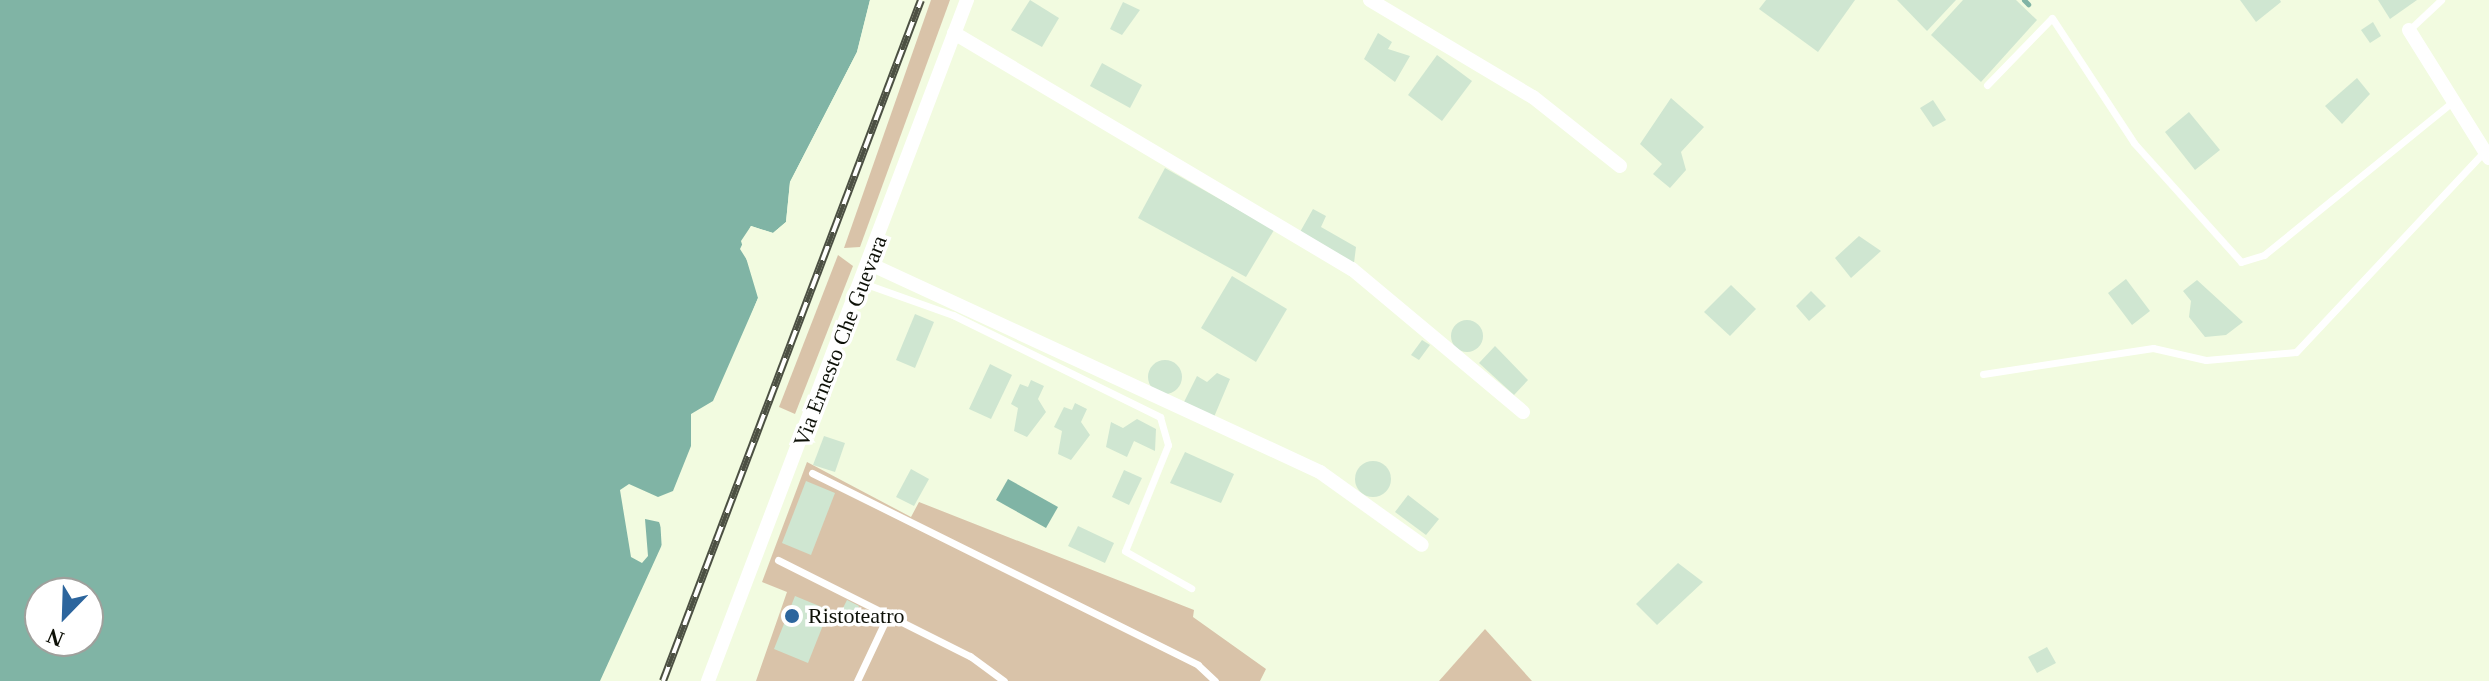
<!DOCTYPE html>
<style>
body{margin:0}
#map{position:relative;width:2489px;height:681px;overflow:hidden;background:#f2fbe0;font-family:"Times New Roman",serif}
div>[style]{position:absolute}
.green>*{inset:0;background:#d9c3a9}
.water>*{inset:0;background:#80b4a5}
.pier>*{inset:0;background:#f2fbe0}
.stream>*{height:5px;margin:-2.5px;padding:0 2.5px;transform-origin:2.5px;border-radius:2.5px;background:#80b4a5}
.building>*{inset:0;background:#cfe6d1}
.round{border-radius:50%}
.service>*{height:7px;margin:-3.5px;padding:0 3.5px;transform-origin:3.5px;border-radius:3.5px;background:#fff}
.minor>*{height:14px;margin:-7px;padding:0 7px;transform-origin:7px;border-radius:7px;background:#fff}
.rail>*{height:8px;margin-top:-4px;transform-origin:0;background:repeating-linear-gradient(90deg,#fff 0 15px,#4c5043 0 30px);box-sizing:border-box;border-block:2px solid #4c5043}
.dots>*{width:22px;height:22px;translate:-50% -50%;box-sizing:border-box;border:4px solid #fff;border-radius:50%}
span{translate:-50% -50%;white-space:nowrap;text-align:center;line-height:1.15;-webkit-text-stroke:7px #fff;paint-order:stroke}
.street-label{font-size:22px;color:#0e1108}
.poi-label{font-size:22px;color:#0e1108}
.left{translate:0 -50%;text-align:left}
.north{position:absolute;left:24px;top:577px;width:80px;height:80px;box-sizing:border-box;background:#fff;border:2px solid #9fa09c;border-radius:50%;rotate:203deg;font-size:22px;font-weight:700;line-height:32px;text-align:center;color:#0e1108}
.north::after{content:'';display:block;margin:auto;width:28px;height:36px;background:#2c659d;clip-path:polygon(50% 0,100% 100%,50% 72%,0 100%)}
</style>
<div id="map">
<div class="green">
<div style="clip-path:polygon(931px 0,950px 0,860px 247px,844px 248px)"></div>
<div style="clip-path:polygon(838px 255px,853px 266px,795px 414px,779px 407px)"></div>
<div style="clip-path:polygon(807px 462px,911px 517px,919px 502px,1194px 610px,1193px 617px,1266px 669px,1260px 681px,756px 681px,787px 592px,762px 582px)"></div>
<div style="clip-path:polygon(1485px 629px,1532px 681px,1439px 681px)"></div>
</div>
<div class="water">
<div style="clip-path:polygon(evenodd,0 0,870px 0,857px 52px,790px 182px,786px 222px,773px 233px,751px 226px,740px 249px,757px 276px,758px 298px,713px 401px,691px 414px,691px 446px,673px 491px,658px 497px,629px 484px,620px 490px,631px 557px,642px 563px,648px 556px,645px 519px,659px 522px,665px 538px,600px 681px,0 681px,0 0,40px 593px,88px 593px,88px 641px,40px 641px,40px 593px)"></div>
<div style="clip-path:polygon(1008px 479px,1058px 507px,1046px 528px,996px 500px)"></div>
</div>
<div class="pier">
<div style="clip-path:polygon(870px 0,872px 12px,861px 54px,794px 183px,790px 224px,774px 237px,753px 229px,744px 242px,763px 281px,762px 298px,725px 381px,758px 298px,741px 241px,751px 226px,773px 233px,786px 222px,790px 182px,857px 52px)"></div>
<div style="clip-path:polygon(660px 518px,669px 538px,666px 554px,614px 662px,662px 552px)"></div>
</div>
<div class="stream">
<div style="left:2024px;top:0;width:6px;rotate:45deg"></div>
</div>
<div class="building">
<div style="clip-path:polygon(1030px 0,1059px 18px,1042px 47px,1011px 30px)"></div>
<div style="clip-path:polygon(1766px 0,1855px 0,1818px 52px,1759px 9px)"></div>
<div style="clip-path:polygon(1897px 0,1956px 0,1927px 31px)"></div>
<div style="clip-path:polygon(1963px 0,2016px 0,2037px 20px,1981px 82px,1931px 35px)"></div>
<div style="clip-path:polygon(2240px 0,2280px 0,2281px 2px,2256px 22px)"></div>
<div style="clip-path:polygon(2378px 0,2417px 0,2390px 19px)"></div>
<div style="clip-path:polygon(1123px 2px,1140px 10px,1122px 35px,1110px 29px)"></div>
<div style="clip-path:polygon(2373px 22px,2381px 36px,2370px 43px,2361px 30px)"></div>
<div style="clip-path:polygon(1378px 33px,1392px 42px,1388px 49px,1410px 56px,1395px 82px,1364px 59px)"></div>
<div style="clip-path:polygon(1437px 55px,1472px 81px,1442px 121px,1408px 95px)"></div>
<div style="clip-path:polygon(1102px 63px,1142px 85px,1130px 108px,1090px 86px)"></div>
<div style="clip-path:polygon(2357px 78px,2370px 94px,2342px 124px,2325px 106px)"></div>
<div style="clip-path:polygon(1671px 98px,1704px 127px,1681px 152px,1686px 170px,1670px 188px,1653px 174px,1662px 164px,1640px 144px)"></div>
<div style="clip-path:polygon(1933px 100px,1946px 120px,1933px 127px,1920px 108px)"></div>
<div style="clip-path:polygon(2189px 112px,2220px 150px,2195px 170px,2165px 132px)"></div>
<div style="clip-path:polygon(1165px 168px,1274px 230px,1246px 277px,1138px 218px)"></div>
<div style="clip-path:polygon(1313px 209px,1326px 216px,1321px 227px,1356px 247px,1354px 263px,1300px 232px)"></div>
<div style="clip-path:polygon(1859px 236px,1881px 251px,1851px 278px,1835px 258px)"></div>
<div style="clip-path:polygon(1232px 276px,1287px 309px,1256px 362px,1201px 328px)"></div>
<div style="clip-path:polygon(2126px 279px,2150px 311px,2132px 325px,2108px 293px)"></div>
<div style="clip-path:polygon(2197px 280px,2243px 322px,2226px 335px,2205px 337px,2189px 317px,2191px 301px,2183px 291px)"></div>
<div style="clip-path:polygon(1731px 285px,1756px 309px,1730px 336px,1704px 312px)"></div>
<div style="clip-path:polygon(1811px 291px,1826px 306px,1809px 321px,1796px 306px)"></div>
<div style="clip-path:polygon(915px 314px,934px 322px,915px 368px,896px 360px)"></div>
<div class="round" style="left:1451px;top:320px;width:32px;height:32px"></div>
<div style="clip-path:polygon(1422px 340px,1430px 345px,1419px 360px,1411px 355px)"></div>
<div style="clip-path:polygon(1495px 346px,1528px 380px,1514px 395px,1479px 363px)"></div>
<div class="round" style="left:1148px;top:360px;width:34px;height:34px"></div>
<div style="clip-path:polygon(990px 364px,1012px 375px,991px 419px,969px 409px)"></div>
<div style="clip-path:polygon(1217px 373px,1230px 379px,1214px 417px,1184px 402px,1197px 376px,1207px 382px)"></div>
<div style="clip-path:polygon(1031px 380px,1044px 386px,1038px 399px,1046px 412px,1027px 437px,1014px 431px,1018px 408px,1011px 404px,1020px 384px,1028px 387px)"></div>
<div style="clip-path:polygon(1075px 403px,1087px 409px,1081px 422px,1090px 435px,1071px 460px,1058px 454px,1062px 431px,1054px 427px,1064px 407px,1072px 410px)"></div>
<div style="clip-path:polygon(1137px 419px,1156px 429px,1155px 451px,1134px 441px,1127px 457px,1106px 447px,1111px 422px,1123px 428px)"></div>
<div style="clip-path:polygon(824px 436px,845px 443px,835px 472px,813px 465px)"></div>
<div style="clip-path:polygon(1185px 452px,1234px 474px,1221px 503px,1170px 483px)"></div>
<div class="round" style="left:1355px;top:461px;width:36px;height:36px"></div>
<div style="clip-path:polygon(911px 469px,929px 479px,914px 506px,896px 497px)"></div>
<div style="clip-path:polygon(1124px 470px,1142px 478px,1129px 505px,1112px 497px)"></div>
<div style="clip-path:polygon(806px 481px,835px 493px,811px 555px,782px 543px)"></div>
<div style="clip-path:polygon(1408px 495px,1439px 519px,1426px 535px,1395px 512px)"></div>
<div style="clip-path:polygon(1078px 526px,1114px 543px,1105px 563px,1068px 546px)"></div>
<div style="clip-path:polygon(1678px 563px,1703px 582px,1657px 625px,1636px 604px)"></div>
<div style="clip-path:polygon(795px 596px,829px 610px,808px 663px,774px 649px)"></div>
<div style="clip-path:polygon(847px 600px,859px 606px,850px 626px,837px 620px)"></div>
<div style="clip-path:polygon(2047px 647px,2056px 663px,2037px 673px,2028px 657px)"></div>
</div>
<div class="service">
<div style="left:2409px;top:30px;width:44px;rotate:-43.2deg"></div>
<div style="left:1987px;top:85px;width:93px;rotate:-45.9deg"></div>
<div style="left:2052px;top:18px;width:149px;rotate:56.7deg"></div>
<div style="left:2134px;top:143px;width:160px;rotate:48deg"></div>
<div style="left:2241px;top:262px;width:24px;rotate:-17deg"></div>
<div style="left:2264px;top:255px;width:242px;rotate:-39.1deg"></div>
<div style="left:863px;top:283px;width:96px;rotate:19.6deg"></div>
<div style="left:953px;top:315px;width:231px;rotate:26.2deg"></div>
<div style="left:1160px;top:417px;width:29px;rotate:74deg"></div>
<div style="left:1168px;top:445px;width:114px;rotate:112.1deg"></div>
<div style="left:1125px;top:551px;width:76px;rotate:29.3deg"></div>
<div style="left:1983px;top:374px;width:172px;rotate:-8.7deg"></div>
<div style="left:2153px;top:348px;width:54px;rotate:12.8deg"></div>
<div style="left:2206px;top:360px;width:90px;rotate:-5.1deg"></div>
<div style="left:2296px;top:352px;width:274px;rotate:-46.8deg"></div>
<div style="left:812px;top:473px;width:431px;rotate:26.4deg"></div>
<div style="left:1198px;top:665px;width:23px;rotate:43deg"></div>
<div style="left:778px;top:560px;width:215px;rotate:26.6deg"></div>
<div style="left:970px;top:656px;width:42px;rotate:36.3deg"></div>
<div style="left:857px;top:681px;width:73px;rotate:-64.8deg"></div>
</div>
<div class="minor">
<div style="left:1370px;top:0;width:190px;rotate:30.8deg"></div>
<div style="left:1533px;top:97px;width:111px;rotate:38.4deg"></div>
<div style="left:2409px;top:30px;width:151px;rotate:58deg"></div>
<div style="left:954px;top:33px;width:463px;rotate:30.7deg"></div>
<div style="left:1352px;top:269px;width:223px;rotate:39.9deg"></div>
<div style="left:870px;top:264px;width:496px;rotate:24.8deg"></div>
<div style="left:1320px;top:472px;width:125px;rotate:35.6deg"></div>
<div style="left:708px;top:681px;width:729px;rotate:-69.18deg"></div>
</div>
<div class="rail">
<div style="left:663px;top:681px;width:728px;rotate:-69.25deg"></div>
</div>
<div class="dots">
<div style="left:792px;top:616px;background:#2c659d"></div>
</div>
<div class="street-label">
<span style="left:840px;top:341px;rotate:-69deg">Via Ernesto Che Guevara</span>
</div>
<div class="poi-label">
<span class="left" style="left:808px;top:616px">Ristoteatro</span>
</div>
<div class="north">N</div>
</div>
